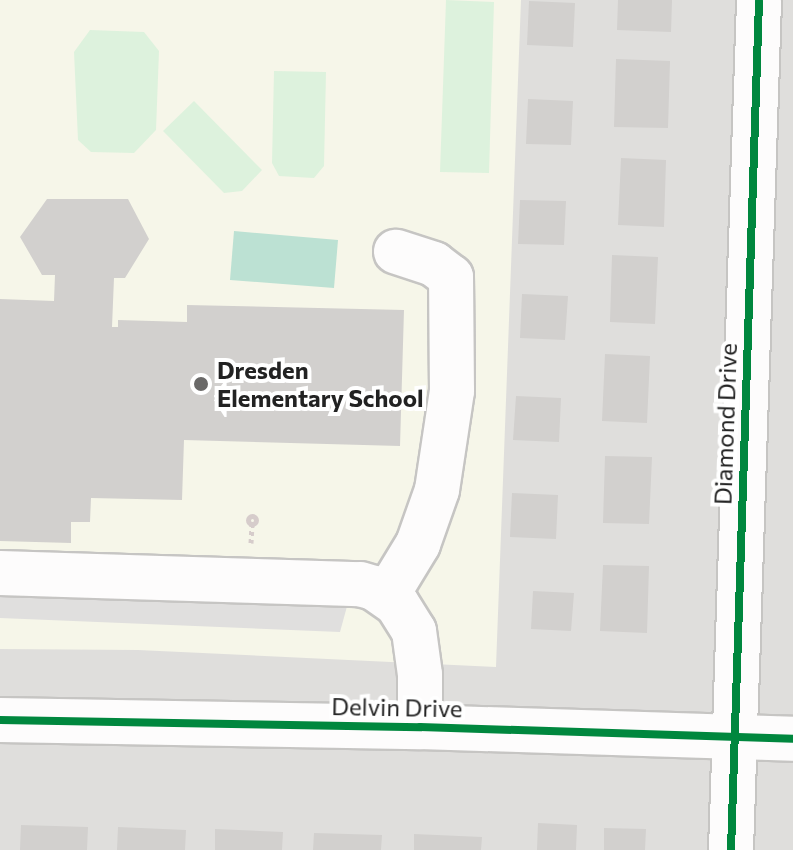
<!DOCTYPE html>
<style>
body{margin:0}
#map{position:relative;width:793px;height:850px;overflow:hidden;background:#f0eeeb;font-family:Commissioner,sans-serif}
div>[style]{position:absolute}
.residential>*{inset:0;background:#dfdedc}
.education>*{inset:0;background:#f6f6e9}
.park>*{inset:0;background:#ddf2dd}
.pitch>*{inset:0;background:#bce1d3}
.parking>*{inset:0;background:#e0dfde}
.building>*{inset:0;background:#d2d0ce}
.path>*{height:5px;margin-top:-2.5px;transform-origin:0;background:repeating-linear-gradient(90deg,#d6cccb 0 4px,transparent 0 8px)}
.path>.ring{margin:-2.5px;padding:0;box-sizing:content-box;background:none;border:5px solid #d6cccb;border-radius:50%}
.roads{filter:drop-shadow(2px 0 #c6c5c3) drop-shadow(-2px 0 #c6c5c3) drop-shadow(0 2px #c6c5c3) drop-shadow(0 -2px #c6c5c3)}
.minor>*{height:44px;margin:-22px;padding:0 22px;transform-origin:22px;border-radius:22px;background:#fdfcfc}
.cycleway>*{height:8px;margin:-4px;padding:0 4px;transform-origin:4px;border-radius:4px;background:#00873e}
.dots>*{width:22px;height:22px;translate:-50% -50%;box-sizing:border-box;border:4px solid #fff;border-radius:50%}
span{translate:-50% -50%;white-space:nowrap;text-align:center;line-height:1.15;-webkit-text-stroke:8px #fff;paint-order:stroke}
.poi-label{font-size:24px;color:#222;font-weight:700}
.left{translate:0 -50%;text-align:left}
.street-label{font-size:24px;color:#222}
</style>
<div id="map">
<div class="residential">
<div style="clip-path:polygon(0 0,793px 0,793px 850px,0 850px)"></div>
</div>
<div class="education">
<div style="clip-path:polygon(0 0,521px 0,496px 667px,138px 650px,0 649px)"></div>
</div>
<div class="park">
<div style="clip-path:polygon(446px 0,494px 2px,489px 173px,440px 172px)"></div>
<div style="clip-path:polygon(90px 30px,144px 32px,159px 51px,156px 130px,134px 153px,91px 152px,78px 140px,74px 52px)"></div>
<div style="clip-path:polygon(274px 71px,326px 72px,324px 166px,314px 178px,279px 176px,272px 163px)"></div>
<div style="clip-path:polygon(194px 101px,262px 170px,242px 191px,224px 193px,163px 131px)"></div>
</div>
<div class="pitch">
<div style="clip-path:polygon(234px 231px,338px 240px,334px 288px,230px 280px)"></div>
</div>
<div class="parking">
<div style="clip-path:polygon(0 592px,349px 599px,340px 632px,0 618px)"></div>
</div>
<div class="building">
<div style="clip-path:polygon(618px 0,672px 0,671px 32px,617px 30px)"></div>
<div style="clip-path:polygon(529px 1px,575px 3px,573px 47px,527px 45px)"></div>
<div style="clip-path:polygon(616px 59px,670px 61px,668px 128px,614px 127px)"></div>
<div style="clip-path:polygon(528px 99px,573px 101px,571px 145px,526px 144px)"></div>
<div style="clip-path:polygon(621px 158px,666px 160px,664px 227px,618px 225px)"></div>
<div style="clip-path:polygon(47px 199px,128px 199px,149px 239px,125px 278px,114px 278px,112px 327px,118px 327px,118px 320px,187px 322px,187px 305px,404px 310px,400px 446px,184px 440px,182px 500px,91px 498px,90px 522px,71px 522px,71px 543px,0 541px,0 299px,54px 301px,55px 275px,42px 275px,20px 237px)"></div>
<div style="clip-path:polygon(520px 200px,566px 201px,564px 245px,518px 244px)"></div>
<div style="clip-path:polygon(612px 255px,658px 257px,655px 324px,610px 322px)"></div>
<div style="clip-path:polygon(522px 294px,568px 296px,565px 340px,520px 338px)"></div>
<div style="clip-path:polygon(605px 354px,650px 356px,647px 423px,602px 421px)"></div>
<div style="clip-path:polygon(516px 396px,561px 398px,559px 442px,513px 440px)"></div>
<div style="clip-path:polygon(605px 456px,652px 457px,649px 524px,603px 523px)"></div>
<div style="clip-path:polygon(512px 493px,558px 495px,556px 539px,510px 537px)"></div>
<div style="clip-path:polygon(603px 565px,649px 566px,647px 633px,600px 631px)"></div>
<div style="clip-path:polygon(533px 591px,574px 593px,571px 631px,531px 629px)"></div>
<div style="clip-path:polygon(538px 823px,577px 825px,576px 850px,537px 850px)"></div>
<div style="clip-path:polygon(21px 825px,88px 827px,87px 850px,20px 850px)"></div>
<div style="clip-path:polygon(118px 827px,186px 830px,185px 850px,117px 850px)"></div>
<div style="clip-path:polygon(604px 828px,646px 829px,645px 850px,604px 850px)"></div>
<div style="clip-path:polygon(215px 829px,283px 832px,282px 850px,215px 850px)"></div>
<div style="clip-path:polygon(314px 833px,382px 835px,381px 850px,313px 850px)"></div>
<div style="clip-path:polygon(414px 834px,482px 837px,481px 850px,414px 850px)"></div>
</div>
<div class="path">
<div class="ring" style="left:248px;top:516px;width:3px;height:3px"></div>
<div style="left:251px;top:543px;width:19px;rotate:-87deg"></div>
</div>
<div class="roads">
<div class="minor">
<div style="left:0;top:573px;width:360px;rotate:1.8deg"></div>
<div style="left:360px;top:584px;width:15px;rotate:16deg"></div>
<div style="left:374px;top:588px;width:28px;rotate:35deg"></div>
<div style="left:397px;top:604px;width:32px;rotate:58deg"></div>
<div style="left:414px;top:631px;width:44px;rotate:82.2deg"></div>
<div style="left:420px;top:675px;width:52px;rotate:90deg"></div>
<div style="left:387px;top:595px;width:60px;rotate:-58.7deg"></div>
<div style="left:418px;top:544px;width:57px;rotate:-70.6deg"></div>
<div style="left:437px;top:490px;width:100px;rotate:-81.4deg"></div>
<div style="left:452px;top:391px;width:114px;rotate:-90.5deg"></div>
<div style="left:451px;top:277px;width:21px;rotate:-143deg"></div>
<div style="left:434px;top:264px;width:40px;rotate:-162deg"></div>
<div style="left:0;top:720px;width:420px;rotate:1deg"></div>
<div style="left:420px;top:727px;width:373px;rotate:1.8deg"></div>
<div style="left:731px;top:850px;width:850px;rotate:-88.11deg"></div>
</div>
</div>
<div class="cycleway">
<div style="left:0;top:720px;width:420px;rotate:1deg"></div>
<div style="left:420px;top:727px;width:373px;rotate:1.8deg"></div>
<div style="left:731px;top:850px;width:850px;rotate:-88.11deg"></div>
</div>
<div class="dots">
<div style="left:201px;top:384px;background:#6a6968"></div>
</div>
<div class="poi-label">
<span class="left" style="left:217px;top:384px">Dresden<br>Elementary School</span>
</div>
<div class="street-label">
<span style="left:725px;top:424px;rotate:-88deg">Diamond Drive</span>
<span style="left:397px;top:707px;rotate:1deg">Delvin Drive</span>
</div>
</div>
